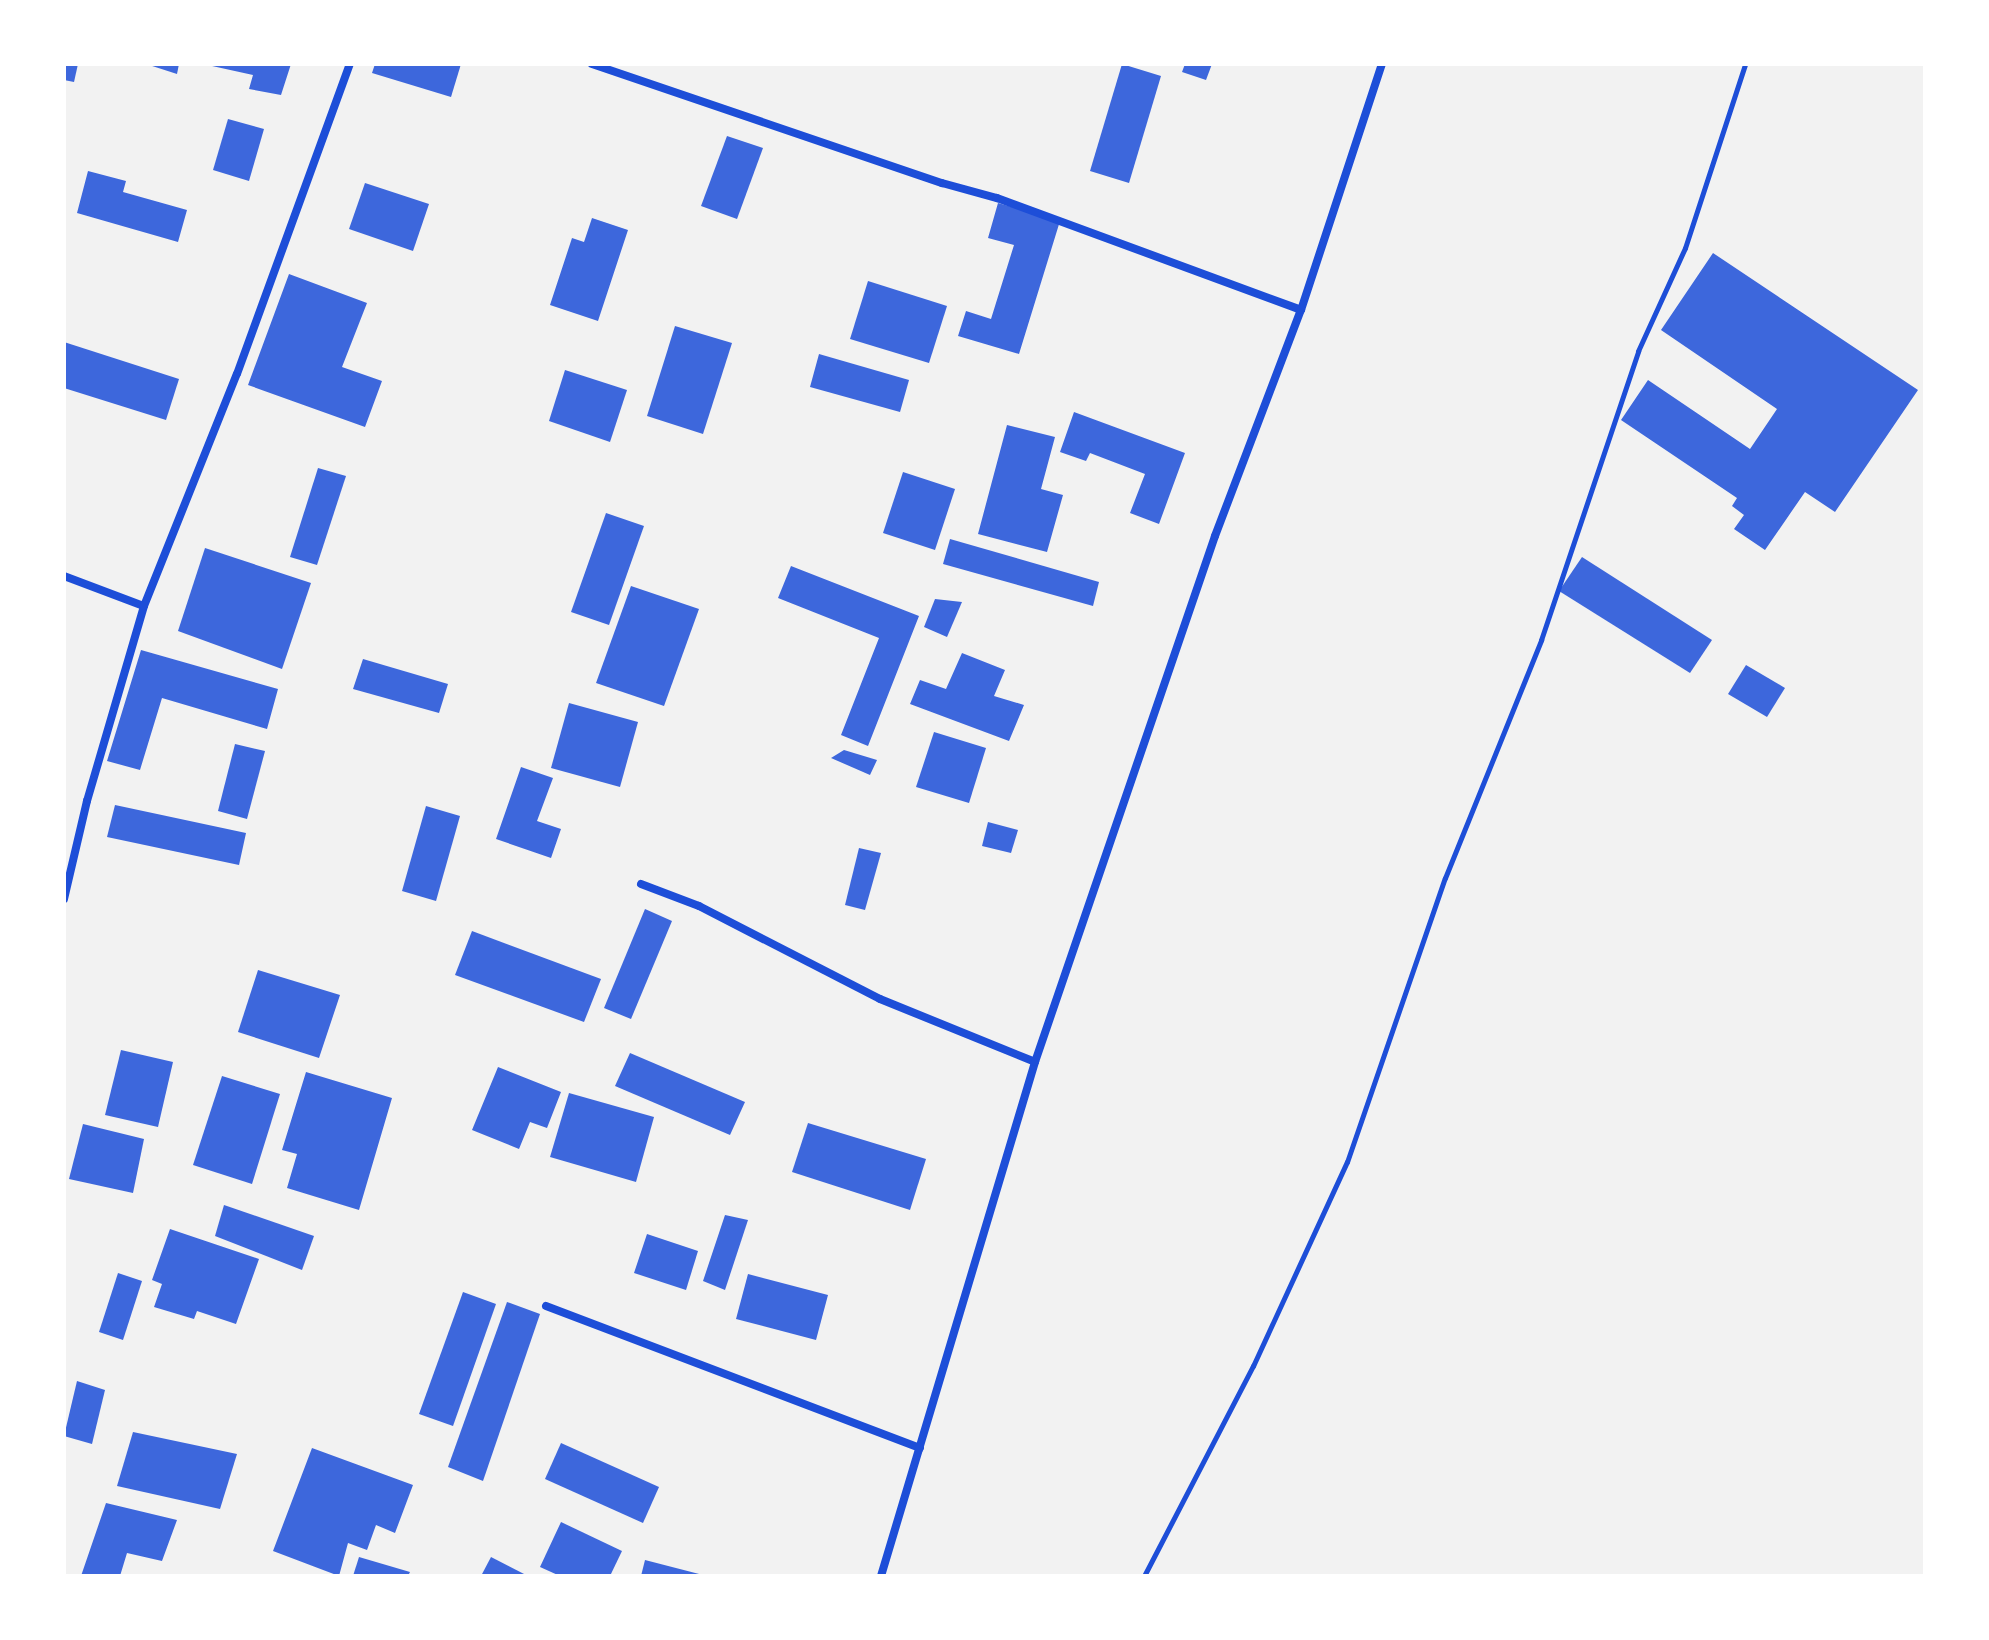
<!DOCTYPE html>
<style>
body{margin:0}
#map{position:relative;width:1989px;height:1640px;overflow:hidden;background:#f2f2f2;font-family:"DM Sans",sans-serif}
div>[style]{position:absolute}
.building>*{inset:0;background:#3d67dc}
.path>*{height:5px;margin:-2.5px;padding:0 2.5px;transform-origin:2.5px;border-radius:2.5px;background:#1d4ed8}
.minor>*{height:8px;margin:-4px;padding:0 4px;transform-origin:4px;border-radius:4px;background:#1d4ed8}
span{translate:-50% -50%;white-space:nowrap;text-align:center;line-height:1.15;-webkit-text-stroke:6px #fff;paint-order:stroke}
.frame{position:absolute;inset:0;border:66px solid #fff;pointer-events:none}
</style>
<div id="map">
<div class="building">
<div style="clip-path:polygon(64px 64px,78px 64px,74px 82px,64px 80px)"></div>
<div style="clip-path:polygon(146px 64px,179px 64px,177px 74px)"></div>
<div style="clip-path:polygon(203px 64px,291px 64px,281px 95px,249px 89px,253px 75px)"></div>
<div style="clip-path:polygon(375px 64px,461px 64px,451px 97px,372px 73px)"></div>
<div style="clip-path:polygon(1122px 64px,1161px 76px,1129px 183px,1090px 171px)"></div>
<div style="clip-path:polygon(1185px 64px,1212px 64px,1206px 80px,1182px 72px)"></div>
<div style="clip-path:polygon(228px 119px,264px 129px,249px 181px,213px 170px)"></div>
<div style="clip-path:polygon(727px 136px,763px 148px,737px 219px,701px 206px)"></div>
<div style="clip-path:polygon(88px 171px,126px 181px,123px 192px,187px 210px,178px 242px,77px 213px)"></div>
<div style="clip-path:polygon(365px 183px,429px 204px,413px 251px,349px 229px)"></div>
<div style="clip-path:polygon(998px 203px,1060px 221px,1019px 354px,958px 336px,966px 311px,991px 319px,1014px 245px,988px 238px)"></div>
<div style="clip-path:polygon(592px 218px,628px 230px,598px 321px,550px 305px,572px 238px,584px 242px)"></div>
<div style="clip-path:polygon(1713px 253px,1918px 390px,1835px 512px,1805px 492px,1765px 550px,1734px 529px,1744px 515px,1732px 506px,1737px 498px,1621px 420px,1648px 380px,1750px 449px,1777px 409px,1661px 330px)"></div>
<div style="clip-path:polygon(289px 274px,367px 303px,342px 367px,382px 381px,365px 427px,248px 385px)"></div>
<div style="clip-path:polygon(868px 281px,947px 306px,929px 363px,850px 339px)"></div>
<div style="clip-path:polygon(675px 326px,732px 343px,703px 434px,647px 416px)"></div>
<div style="clip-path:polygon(64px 342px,179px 379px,166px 420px,64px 388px)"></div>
<div style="clip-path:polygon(819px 354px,909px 380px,900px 412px,810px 387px)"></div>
<div style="clip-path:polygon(565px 370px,627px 390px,610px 442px,549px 421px)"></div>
<div style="clip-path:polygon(1074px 412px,1185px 453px,1159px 524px,1130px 513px,1145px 474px,1090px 453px,1086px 461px,1060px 452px)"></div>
<div style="clip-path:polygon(1007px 425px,1055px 437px,1041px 489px,1063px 495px,1047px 552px,978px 534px)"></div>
<div style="clip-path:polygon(318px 468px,346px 476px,317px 565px,290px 557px)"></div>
<div style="clip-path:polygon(903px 472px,955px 489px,935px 550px,883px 533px)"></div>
<div style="clip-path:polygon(606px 513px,644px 526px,609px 625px,571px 612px)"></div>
<div style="clip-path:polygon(950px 539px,1099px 582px,1093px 606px,943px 564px)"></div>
<div style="clip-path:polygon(205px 548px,311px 583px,282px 669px,178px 631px)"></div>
<div style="clip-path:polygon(1582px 557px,1712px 640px,1690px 673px,1559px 591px)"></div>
<div style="clip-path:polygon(791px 566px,919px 616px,868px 746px,841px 735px,879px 638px,778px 598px)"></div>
<div style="clip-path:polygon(631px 586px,699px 609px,664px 706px,596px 683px)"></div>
<div style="clip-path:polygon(935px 599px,962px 602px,947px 637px,924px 627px)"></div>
<div style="clip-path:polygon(141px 650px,278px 689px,267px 729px,162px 698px,140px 770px,107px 761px)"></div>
<div style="clip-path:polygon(962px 653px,1005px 670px,994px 696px,1024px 705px,1009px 741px,910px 704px,920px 680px,946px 689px)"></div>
<div style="clip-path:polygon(363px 659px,448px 684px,439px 713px,353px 689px)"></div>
<div style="clip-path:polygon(1746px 665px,1785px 688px,1767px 717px,1728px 694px)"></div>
<div style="clip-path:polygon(569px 703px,638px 722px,620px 787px,551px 768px)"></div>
<div style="clip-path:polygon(934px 732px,986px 748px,969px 803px,916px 787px)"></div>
<div style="clip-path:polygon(235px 744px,265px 751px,247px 819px,218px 811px)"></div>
<div style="clip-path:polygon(844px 750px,877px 760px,870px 775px,831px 758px)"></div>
<div style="clip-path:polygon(521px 767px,553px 778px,537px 821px,561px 829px,551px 858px,496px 839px)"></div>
<div style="clip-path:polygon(115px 805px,246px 833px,239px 865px,107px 837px)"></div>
<div style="clip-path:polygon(426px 806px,460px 816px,436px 901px,402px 891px)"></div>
<div style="clip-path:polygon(988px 822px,1018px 830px,1011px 853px,982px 846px)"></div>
<div style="clip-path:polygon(859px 848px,881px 853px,865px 910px,845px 905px)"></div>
<div style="clip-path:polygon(645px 909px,672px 921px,631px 1019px,604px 1008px)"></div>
<div style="clip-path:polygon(472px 931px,601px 979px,584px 1022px,455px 975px)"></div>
<div style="clip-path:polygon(258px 970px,340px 995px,319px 1058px,238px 1032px)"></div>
<div style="clip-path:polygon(121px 1050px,173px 1062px,158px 1127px,105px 1115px)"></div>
<div style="clip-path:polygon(630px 1053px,745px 1102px,730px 1135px,615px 1086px)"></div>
<div style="clip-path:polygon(498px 1067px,561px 1092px,547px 1128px,530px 1122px,519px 1149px,472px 1130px)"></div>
<div style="clip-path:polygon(306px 1072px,392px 1098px,359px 1210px,287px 1188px,297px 1154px,282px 1150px)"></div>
<div style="clip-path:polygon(222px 1076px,280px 1094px,252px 1184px,193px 1165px)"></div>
<div style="clip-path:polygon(569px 1093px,654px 1117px,636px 1182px,550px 1157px)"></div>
<div style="clip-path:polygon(808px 1123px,926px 1159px,910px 1210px,792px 1172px)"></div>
<div style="clip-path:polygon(83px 1124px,144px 1139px,133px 1193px,69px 1179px)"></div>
<div style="clip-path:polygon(224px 1205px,314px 1236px,302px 1270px,215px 1236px)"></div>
<div style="clip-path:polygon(725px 1215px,748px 1220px,725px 1290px,703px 1281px)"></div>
<div style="clip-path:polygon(170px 1229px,259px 1259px,236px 1324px,197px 1311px,194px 1319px,154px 1307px,162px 1284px,152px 1280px)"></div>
<div style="clip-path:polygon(647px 1234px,698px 1251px,686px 1290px,634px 1273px)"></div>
<div style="clip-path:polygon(118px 1273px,142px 1281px,123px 1340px,99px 1332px)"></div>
<div style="clip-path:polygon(748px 1274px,828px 1295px,816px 1340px,736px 1319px)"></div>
<div style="clip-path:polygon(463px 1292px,496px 1304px,453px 1426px,419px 1414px)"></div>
<div style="clip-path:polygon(507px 1302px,540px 1314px,483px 1481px,448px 1467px)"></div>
<div style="clip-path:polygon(77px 1381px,105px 1390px,92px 1444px,64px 1436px)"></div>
<div style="clip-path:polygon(133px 1432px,237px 1454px,220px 1509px,117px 1486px)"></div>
<div style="clip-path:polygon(561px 1443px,659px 1487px,643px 1523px,545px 1479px)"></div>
<div style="clip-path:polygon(312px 1448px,413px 1485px,395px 1533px,376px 1525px,367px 1550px,348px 1543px,339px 1576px,273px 1551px)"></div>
<div style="clip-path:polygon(106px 1503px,177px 1520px,162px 1561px,127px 1553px,120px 1576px,81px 1576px)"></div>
<div style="clip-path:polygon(561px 1522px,622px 1551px,610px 1576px,560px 1576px,540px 1567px)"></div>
<div style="clip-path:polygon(359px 1557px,410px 1572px,408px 1576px,353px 1576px)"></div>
<div style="clip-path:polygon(491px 1557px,528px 1576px,481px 1576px)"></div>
<div style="clip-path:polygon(645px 1560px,703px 1575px,703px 1576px,641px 1576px)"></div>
</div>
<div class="path">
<div style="left:1144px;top:1576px;width:237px;rotate:-62.6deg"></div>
<div style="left:1253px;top:1366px;width:225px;rotate:-65.3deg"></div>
<div style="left:1347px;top:1162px;width:300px;rotate:-71deg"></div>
<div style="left:1445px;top:878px;width:257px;rotate:-68deg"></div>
<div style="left:1541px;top:640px;width:305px;rotate:-71.4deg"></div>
<div style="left:1638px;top:351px;width:113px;rotate:-65.5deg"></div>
<div style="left:1685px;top:248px;width:194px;rotate:-71.9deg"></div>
</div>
<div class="minor">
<div style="left:592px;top:64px;width:370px;rotate:18.8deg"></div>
<div style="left:942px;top:183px;width:57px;rotate:15.3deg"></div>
<div style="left:997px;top:198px;width:324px;rotate:20.2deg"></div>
<div style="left:64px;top:576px;width:85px;rotate:20.6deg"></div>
<div style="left:641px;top:884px;width:62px;rotate:20.8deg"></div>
<div style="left:699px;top:906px;width:203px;rotate:27.2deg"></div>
<div style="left:880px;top:999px;width:167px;rotate:22.1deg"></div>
<div style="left:64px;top:899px;width:101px;rotate:-76.8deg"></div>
<div style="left:87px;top:801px;width:203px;rotate:-73.7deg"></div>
<div style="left:144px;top:606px;width:250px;rotate:-68.2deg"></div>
<div style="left:237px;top:374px;width:330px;rotate:-70deg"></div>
<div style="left:546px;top:1306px;width:400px;rotate:20.8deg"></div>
<div style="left:881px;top:1576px;width:537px;rotate:-73.32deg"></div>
<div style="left:1035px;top:1062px;width:556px;rotate:-71.11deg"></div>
<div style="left:1215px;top:536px;width:242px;rotate:-69.2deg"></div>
<div style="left:1301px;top:310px;width:259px;rotate:-71.8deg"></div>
</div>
<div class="frame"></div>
</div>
